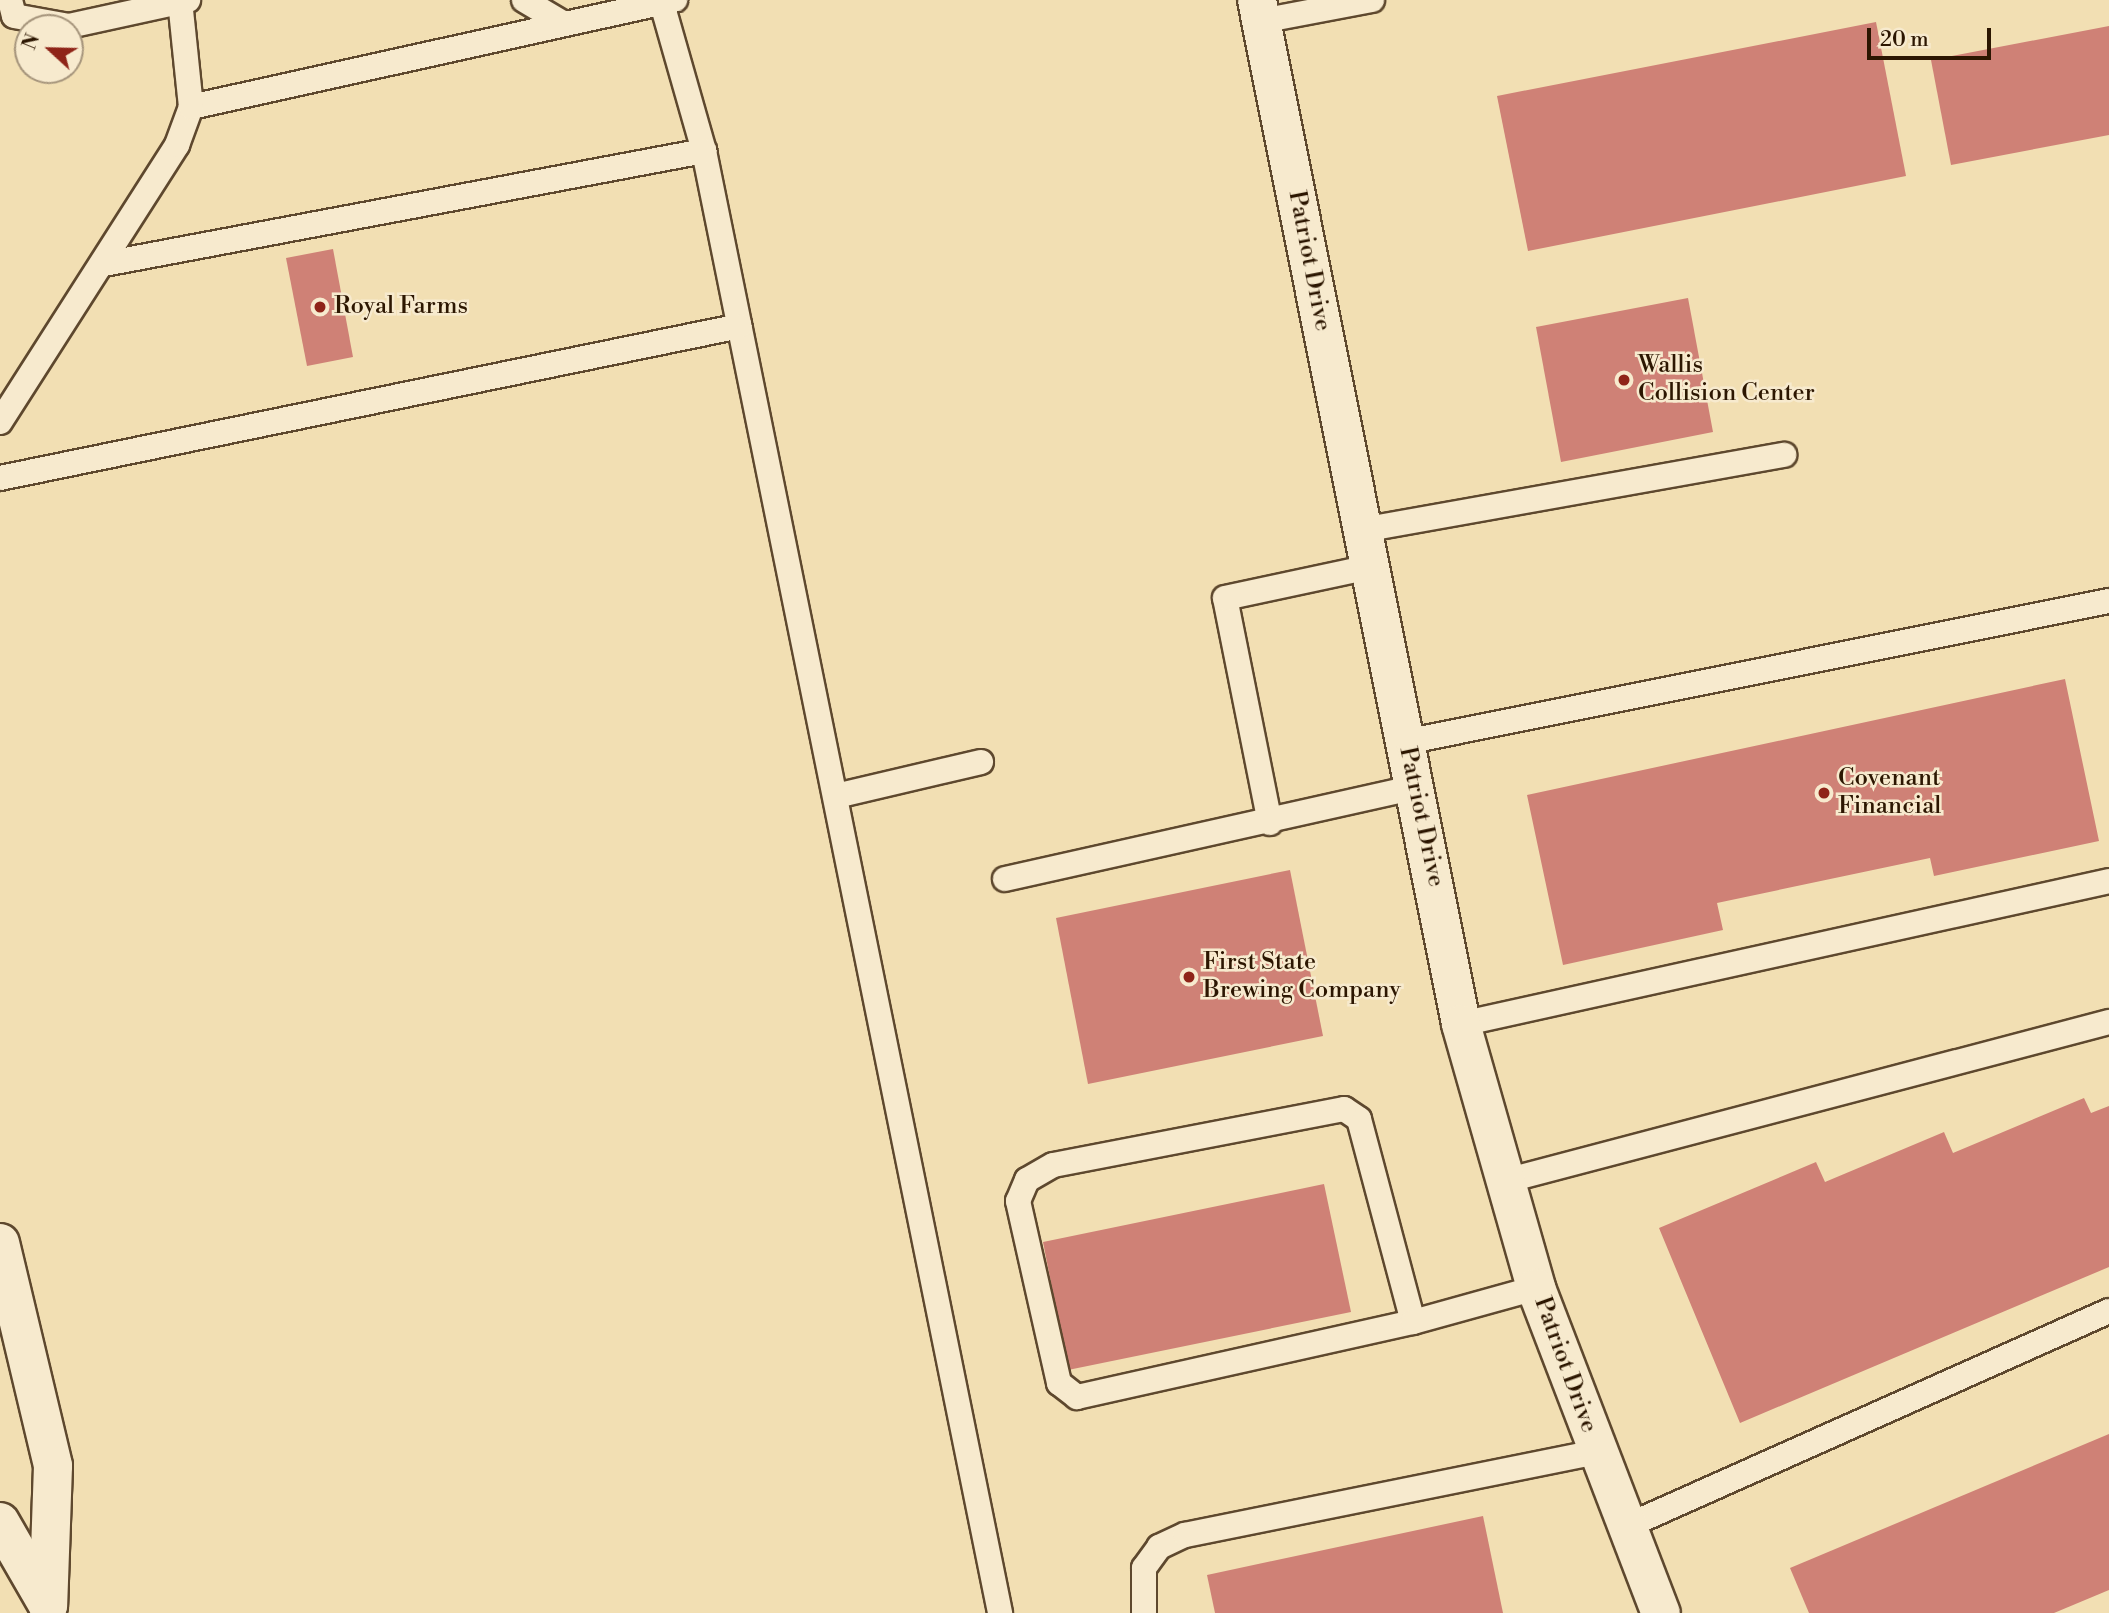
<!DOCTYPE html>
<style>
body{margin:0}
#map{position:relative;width:2109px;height:1613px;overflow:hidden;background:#f2dfb3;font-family:"Libre Bodoni",serif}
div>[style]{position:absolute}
.building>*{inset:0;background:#cf8176}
.roads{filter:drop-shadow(2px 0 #5e482e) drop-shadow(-2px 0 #5e482e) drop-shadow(0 2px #5e482e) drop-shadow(0 -2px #5e482e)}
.service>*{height:24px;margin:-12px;padding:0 12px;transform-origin:12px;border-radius:12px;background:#f7eace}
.minor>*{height:38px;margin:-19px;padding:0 19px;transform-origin:19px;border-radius:19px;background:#f7eace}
.tertiary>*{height:38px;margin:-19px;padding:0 19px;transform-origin:19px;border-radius:19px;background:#f7eace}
.dots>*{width:19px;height:19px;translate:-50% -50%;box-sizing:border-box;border:4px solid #f7eace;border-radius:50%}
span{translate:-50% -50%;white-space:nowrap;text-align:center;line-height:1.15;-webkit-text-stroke:5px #f7eace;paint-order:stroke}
.street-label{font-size:24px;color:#2c1601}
.poi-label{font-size:24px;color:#2c1601}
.left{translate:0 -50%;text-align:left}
.north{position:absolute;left:14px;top:14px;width:70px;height:70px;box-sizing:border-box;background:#f7eace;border:2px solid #a6957c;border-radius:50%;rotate:292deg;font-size:19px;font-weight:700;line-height:28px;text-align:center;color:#2c1601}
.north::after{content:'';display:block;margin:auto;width:24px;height:32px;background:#8f2418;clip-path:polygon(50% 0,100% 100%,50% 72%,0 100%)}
.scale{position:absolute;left:1867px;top:28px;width:124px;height:32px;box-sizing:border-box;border:4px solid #2c1601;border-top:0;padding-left:9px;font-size:21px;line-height:24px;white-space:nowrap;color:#2c1601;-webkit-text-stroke:5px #f7eace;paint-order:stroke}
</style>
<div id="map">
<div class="building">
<div style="clip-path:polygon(1876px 22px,1906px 176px,1528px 251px,1497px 96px)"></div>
<div style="clip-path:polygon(2109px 26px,2109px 135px,1951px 165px,1931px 60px)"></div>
<div style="clip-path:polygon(333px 249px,353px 357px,307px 366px,286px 258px)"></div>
<div style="clip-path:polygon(1688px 298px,1713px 432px,1561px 462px,1536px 327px)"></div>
<div style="clip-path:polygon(2065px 679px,2099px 841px,1934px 876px,1930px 858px,1717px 903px,1723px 930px,1563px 965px,1527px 795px)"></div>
<div style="clip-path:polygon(1290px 870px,1323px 1036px,1088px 1084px,1056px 918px)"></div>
<div style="clip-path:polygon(2084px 1098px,2091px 1113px,2109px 1106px,2109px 1267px,1740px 1423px,1659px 1228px,1816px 1162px,1825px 1182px,1944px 1132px,1953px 1153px)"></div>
<div style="clip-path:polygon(1324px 1184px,1351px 1312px,1068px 1370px,1043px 1242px)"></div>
<div style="clip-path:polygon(2109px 1434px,2109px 1590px,2054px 1613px,1809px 1613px,1790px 1568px)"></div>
<div style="clip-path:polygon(1483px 1516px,1503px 1613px,1215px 1613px,1207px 1575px)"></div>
</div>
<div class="roads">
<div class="service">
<div style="left:10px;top:0;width:16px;rotate:76deg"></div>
<div style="left:14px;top:16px;width:56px;rotate:10.3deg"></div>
<div style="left:69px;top:26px;width:122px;rotate:-12.3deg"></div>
<div style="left:524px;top:0;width:43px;rotate:30.7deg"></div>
<div style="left:661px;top:0;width:157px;rotate:74.1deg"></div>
<div style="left:704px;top:151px;width:1492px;rotate:78.55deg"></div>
<div style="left:1261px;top:21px;width:113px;rotate:-10.7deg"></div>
<div style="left:191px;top:107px;width:496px;rotate:-12.5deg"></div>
<div style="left:104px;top:264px;width:611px;rotate:-10.67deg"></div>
<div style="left:0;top:422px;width:329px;rotate:-57.4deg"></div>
<div style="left:177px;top:145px;width:40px;rotate:-69.8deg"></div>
<div style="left:191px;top:107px;width:108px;rotate:-95.9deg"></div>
<div style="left:0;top:478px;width:755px;rotate:-11.61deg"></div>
<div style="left:1362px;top:530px;width:429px;rotate:-10.1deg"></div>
<div style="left:1405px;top:742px;width:718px;rotate:-11.33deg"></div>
<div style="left:836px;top:796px;width:149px;rotate:-13.2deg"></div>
<div style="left:1270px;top:823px;width:229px;rotate:-101.3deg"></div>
<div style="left:1225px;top:598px;width:147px;rotate:-12.1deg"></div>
<div style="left:1005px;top:879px;width:421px;rotate:-12.6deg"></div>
<div style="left:1461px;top:1024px;width:664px;rotate:-12.44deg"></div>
<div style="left:1505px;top:1181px;width:625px;rotate:-14.75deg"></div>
<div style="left:1413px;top:1322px;width:210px;rotate:-104.9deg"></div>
<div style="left:1359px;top:1119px;width:18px;rotate:-146deg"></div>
<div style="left:1344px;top:1109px;width:296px;rotate:169.1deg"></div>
<div style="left:1053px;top:1165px;width:30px;rotate:150deg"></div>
<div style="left:1027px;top:1180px;width:23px;rotate:113deg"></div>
<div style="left:1018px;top:1201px;width:187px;rotate:77.3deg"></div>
<div style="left:1059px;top:1383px;width:23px;rotate:38deg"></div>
<div style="left:1077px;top:1397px;width:344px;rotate:-12.6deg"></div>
<div style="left:1413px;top:1322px;width:128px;rotate:-15.5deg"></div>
<div style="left:1625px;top:1527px;width:530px;rotate:-24.05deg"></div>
<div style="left:1144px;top:1613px;width:45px;rotate:-90deg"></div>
<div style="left:1144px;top:1568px;width:26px;rotate:-54deg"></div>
<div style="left:1159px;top:1547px;width:29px;rotate:-25deg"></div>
<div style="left:1185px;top:1535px;width:420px;rotate:-11.4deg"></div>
</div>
<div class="minor">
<div style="left:1257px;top:0;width:1044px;rotate:78.73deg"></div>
<div style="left:1461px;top:1024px;width:274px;rotate:74.1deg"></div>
<div style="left:1536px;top:1288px;width:348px;rotate:69deg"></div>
</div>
<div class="tertiary">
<div style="left:0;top:1243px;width:229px;rotate:76.6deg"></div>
<div style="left:53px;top:1466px;width:140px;rotate:92deg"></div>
<div style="left:0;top:1522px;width:96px;rotate:60deg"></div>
</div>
</div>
<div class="dots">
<div style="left:320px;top:307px;background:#8f2418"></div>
<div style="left:1624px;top:380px;background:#8f2418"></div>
<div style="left:1824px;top:793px;background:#8f2418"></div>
<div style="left:1189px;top:977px;background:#8f2418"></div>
</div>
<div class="street-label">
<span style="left:1309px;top:261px;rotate:79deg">Patriot Drive</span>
<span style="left:1421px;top:817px;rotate:78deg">Patriot Drive</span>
<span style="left:1565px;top:1365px;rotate:70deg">Patriot Drive</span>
</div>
<div class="poi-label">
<span class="left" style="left:334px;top:307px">Royal Farms</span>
<span class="left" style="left:1638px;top:380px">Wallis<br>Collision Center</span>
<span class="left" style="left:1838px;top:793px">Covenant<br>Financial</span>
<span class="left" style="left:1203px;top:977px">First State<br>Brewing Company</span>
</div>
<div class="north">N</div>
<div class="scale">20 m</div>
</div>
